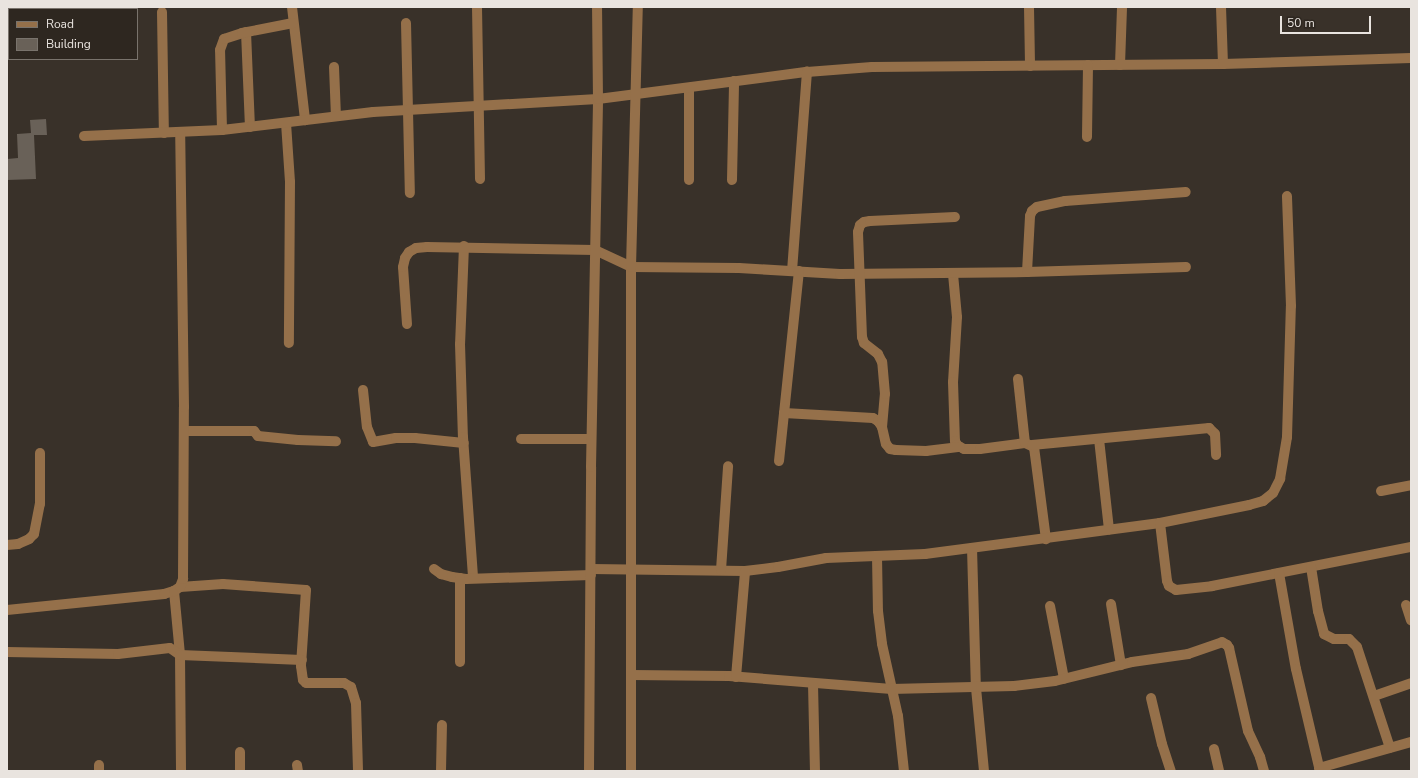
<!DOCTYPE html>
<style>
body{margin:0}
#map{position:relative;width:1418px;height:778px;overflow:hidden;background:#393129;font-family:"Nunito Sans",sans-serif}
div>[style]{position:absolute}
.building>*{inset:0;background:#696158}
.minor>*{height:10px;margin:-5px;padding:0 5px;transform-origin:5px;border-radius:5px;background:#95704a}
span{translate:-50% -50%;white-space:nowrap;text-align:center;line-height:1.15;-webkit-text-stroke:3px #2e2720;paint-order:stroke}
.frame{position:absolute;inset:0;border:8px solid #e9e4df;pointer-events:none}
.legend{position:absolute;left:8px;top:8px;width:130px;height:52px;box-sizing:border-box;background:#2e2720;border:1px solid #79736c;margin:0;padding:5px 7px;list-style:none;font-size:12px;color:#e9e4df}
.legend li{display:flex;align-items:center;gap:8px;height:20px}
.legend b{width:20px;border:1px solid #79736c}
.scale{position:absolute;left:1280px;top:16px;width:91px;height:18px;box-sizing:border-box;border:2px solid #e9e4df;border-top:0;padding-left:5px;font-size:12px;line-height:14px;white-space:nowrap;color:#e9e4df;-webkit-text-stroke:3px #2e2720;paint-order:stroke}
</style>
<div id="map">
<div class="building">
<div style="clip-path:polygon(46px 119px,47px 135px,34px 135px,36px 179px,7px 180px,7px 159px,18px 158px,17px 134px,31px 133px,30px 120px)"></div>
</div>
<div class="minor">
<div style="left:292px;top:7px;width:114px;rotate:83.4deg"></div>
<div style="left:477px;top:7px;width:172px;rotate:89deg"></div>
<div style="left:1029px;top:7px;width:59px;rotate:89deg"></div>
<div style="left:1221px;top:7px;width:57px;rotate:88deg"></div>
<div style="left:162px;top:12px;width:121px;rotate:89.1deg"></div>
<div style="left:406px;top:23px;width:170px;rotate:88.7deg"></div>
<div style="left:246px;top:32px;width:95px;rotate:87.6deg"></div>
<div style="left:1120px;top:65px;width:58px;rotate:-88deg"></div>
<div style="left:334px;top:67px;width:49px;rotate:87.7deg"></div>
<div style="left:689px;top:88px;width:92px;rotate:90deg"></div>
<div style="left:286px;top:123px;width:59px;rotate:86.1deg"></div>
<div style="left:290px;top:182px;width:161px;rotate:90.4deg"></div>
<div style="left:222px;top:130px;width:80px;rotate:-91.4deg"></div>
<div style="left:220px;top:50px;width:12px;rotate:-70deg"></div>
<div style="left:224px;top:39px;width:19px;rotate:-18deg"></div>
<div style="left:242px;top:33px;width:52px;rotate:-11.1deg"></div>
<div style="left:84px;top:136px;width:138px;rotate:-2.5deg"></div>
<div style="left:222px;top:130px;width:152px;rotate:-6.8deg"></div>
<div style="left:373px;top:112px;width:225px;rotate:-3.3deg"></div>
<div style="left:598px;top:99px;width:211px;rotate:-7.4deg"></div>
<div style="left:807px;top:72px;width:65px;rotate:-4.4deg"></div>
<div style="left:872px;top:67px;width:351px;rotate:-0.5deg"></div>
<div style="left:1223px;top:64px;width:188px;rotate:-1.8deg"></div>
<div style="left:1087px;top:137px;width:72px;rotate:-89.2deg"></div>
<div style="left:732px;top:180px;width:99px;rotate:-88.8deg"></div>
<div style="left:464px;top:246px;width:98px;rotate:92.3deg"></div>
<div style="left:460px;top:344px;width:93px;rotate:88.2deg"></div>
<div style="left:463px;top:437px;width:141px;rotate:85.9deg"></div>
<div style="left:792px;top:271px;width:200px;rotate:-85.7deg"></div>
<div style="left:1027px;top:272px;width:56px;rotate:-86.9deg"></div>
<div style="left:1030px;top:216px;width:5px;rotate:-68deg"></div>
<div style="left:1032px;top:211px;width:6px;rotate:-39deg"></div>
<div style="left:1037px;top:207px;width:29px;rotate:-12deg"></div>
<div style="left:1065px;top:201px;width:121px;rotate:-4.3deg"></div>
<div style="left:953px;top:274px;width:43px;rotate:84.7deg"></div>
<div style="left:957px;top:317px;width:65px;rotate:93.5deg"></div>
<div style="left:953px;top:382px;width:59px;rotate:88.1deg"></div>
<div style="left:955px;top:441px;width:4px;rotate:63deg"></div>
<div style="left:957px;top:445px;width:8px;rotate:30deg"></div>
<div style="left:964px;top:449px;width:16px"></div>
<div style="left:980px;top:449px;width:45px;rotate:-7.6deg"></div>
<div style="left:1025px;top:443px;width:10px;rotate:24deg"></div>
<div style="left:1034px;top:447px;width:93px;rotate:82.6deg"></div>
<div style="left:407px;top:324px;width:57px;rotate:-94deg"></div>
<div style="left:403px;top:267px;width:9px;rotate:-77deg"></div>
<div style="left:405px;top:258px;width:7px;rotate:-56deg"></div>
<div style="left:409px;top:252px;width:8px;rotate:-30deg"></div>
<div style="left:416px;top:248px;width:11px;rotate:-5deg"></div>
<div style="left:427px;top:247px;width:168px;rotate:1deg"></div>
<div style="left:595px;top:250px;width:40px;rotate:25deg"></div>
<div style="left:631px;top:267px;width:108px;rotate:0.5deg"></div>
<div style="left:739px;top:268px;width:101px;rotate:3.4deg"></div>
<div style="left:840px;top:274px;width:187px;rotate:-0.6deg"></div>
<div style="left:1027px;top:272px;width:159px;rotate:-1.8deg"></div>
<div style="left:1018px;top:379px;width:64px;rotate:83.8deg"></div>
<div style="left:363px;top:390px;width:37px;rotate:84deg"></div>
<div style="left:367px;top:427px;width:16px;rotate:68deg"></div>
<div style="left:373px;top:442px;width:23px;rotate:-10deg"></div>
<div style="left:396px;top:438px;width:19px"></div>
<div style="left:415px;top:438px;width:49px;rotate:5.8deg"></div>
<div style="left:784px;top:413px;width:89px;rotate:3.2deg"></div>
<div style="left:873px;top:418px;width:6px;rotate:31deg"></div>
<div style="left:878px;top:421px;width:7px;rotate:56deg"></div>
<div style="left:882px;top:427px;width:17px;rotate:77deg"></div>
<div style="left:886px;top:444px;width:6px;rotate:51deg"></div>
<div style="left:890px;top:449px;width:6px;rotate:9deg"></div>
<div style="left:896px;top:450px;width:30px;rotate:2deg"></div>
<div style="left:926px;top:451px;width:34px;rotate:-7deg"></div>
<div style="left:882px;top:427px;width:33px;rotate:-85deg"></div>
<div style="left:885px;top:394px;width:32px;rotate:-95deg"></div>
<div style="left:882px;top:362px;width:9px;rotate:-117deg"></div>
<div style="left:878px;top:354px;width:18px;rotate:-142deg"></div>
<div style="left:864px;top:343px;width:6px;rotate:-108deg"></div>
<div style="left:862px;top:337px;width:105px;rotate:-92.2deg"></div>
<div style="left:858px;top:232px;width:7px;rotate:-74deg"></div>
<div style="left:860px;top:225px;width:5px;rotate:-37deg"></div>
<div style="left:864px;top:222px;width:6px;rotate:-9deg"></div>
<div style="left:870px;top:221px;width:85px;rotate:-2.7deg"></div>
<div style="left:184px;top:431px;width:70px"></div>
<div style="left:254px;top:431px;width:6px;rotate:51deg"></div>
<div style="left:258px;top:436px;width:40px;rotate:5.7deg"></div>
<div style="left:298px;top:440px;width:38px;rotate:2deg"></div>
<div style="left:521px;top:439px;width:70px"></div>
<div style="left:1099px;top:439px;width:91px;rotate:83.7deg"></div>
<div style="left:1032px;top:445px;width:178px;rotate:-5.5deg"></div>
<div style="left:1209px;top:428px;width:8px;rotate:45deg"></div>
<div style="left:1215px;top:434px;width:21px;rotate:87deg"></div>
<div style="left:779px;top:461px;width:191px;rotate:-84deg"></div>
<div style="left:1381px;top:491px;width:31px;rotate:-11deg"></div>
<div style="left:1160px;top:523px;width:58px;rotate:83.1deg"></div>
<div style="left:1167px;top:581px;width:5px;rotate:68deg"></div>
<div style="left:1169px;top:586px;width:8px;rotate:30deg"></div>
<div style="left:1176px;top:590px;width:36px;rotate:-6deg"></div>
<div style="left:1212px;top:586px;width:203px;rotate:-11.1deg"></div>
<div style="left:7px;top:545px;width:11px;rotate:-5deg"></div>
<div style="left:18px;top:544px;width:12px;rotate:-24deg"></div>
<div style="left:29px;top:539px;width:7px;rotate:-45deg"></div>
<div style="left:34px;top:534px;width:31px;rotate:-79deg"></div>
<div style="left:40px;top:504px;width:51px;rotate:-90deg"></div>
<div style="left:972px;top:548px;width:140px;rotate:88.4deg"></div>
<div style="left:976px;top:688px;width:83px;rotate:84.5deg"></div>
<div style="left:877px;top:556px;width:55px;rotate:89deg"></div>
<div style="left:878px;top:611px;width:33px;rotate:83deg"></div>
<div style="left:882px;top:644px;width:74px;rotate:77.5deg"></div>
<div style="left:898px;top:716px;width:55px;rotate:83.8deg"></div>
<div style="left:1311px;top:567px;width:45px;rotate:81deg"></div>
<div style="left:1318px;top:611px;width:24px;rotate:75deg"></div>
<div style="left:1324px;top:634px;width:11px;rotate:27deg"></div>
<div style="left:1334px;top:639px;width:15px"></div>
<div style="left:1349px;top:639px;width:11px;rotate:45deg"></div>
<div style="left:1357px;top:647px;width:106px;rotate:71.9deg"></div>
<div style="left:434px;top:569px;width:9px;rotate:36deg"></div>
<div style="left:441px;top:574px;width:11px;rotate:15deg"></div>
<div style="left:452px;top:577px;width:14px;rotate:8deg"></div>
<div style="left:466px;top:579px;width:125px;rotate:-1.8deg"></div>
<div style="left:591px;top:569px;width:154px;rotate:0.7deg"></div>
<div style="left:745px;top:571px;width:33px;rotate:-7deg"></div>
<div style="left:778px;top:567px;width:49px;rotate:-10.6deg"></div>
<div style="left:826px;top:558px;width:99px;rotate:-2.3deg"></div>
<div style="left:925px;top:554px;width:237px;rotate:-7.5deg"></div>
<div style="left:1160px;top:523px;width:91px;rotate:-11.4deg"></div>
<div style="left:1249px;top:505px;width:15px;rotate:-16deg"></div>
<div style="left:1263px;top:501px;width:13px;rotate:-39deg"></div>
<div style="left:1273px;top:493px;width:16px;rotate:-63deg"></div>
<div style="left:1280px;top:479px;width:43px;rotate:-80.5deg"></div>
<div style="left:1287px;top:437px;width:131px;rotate:-88.3deg"></div>
<div style="left:1291px;top:306px;width:110px;rotate:-92.1deg"></div>
<div style="left:721px;top:570px;width:104px;rotate:-86.1deg"></div>
<div style="left:1279px;top:573px;width:97px;rotate:80deg"></div>
<div style="left:1296px;top:669px;width:105px;rotate:76.8deg"></div>
<div style="left:180px;top:587px;width:43px;rotate:-4deg"></div>
<div style="left:223px;top:584px;width:83px;rotate:4.1deg"></div>
<div style="left:306px;top:590px;width:76px;rotate:93.8deg"></div>
<div style="left:301px;top:666px;width:14px;rotate:82deg"></div>
<div style="left:303px;top:680px;width:4px;rotate:45deg"></div>
<div style="left:306px;top:683px;width:38px"></div>
<div style="left:344px;top:683px;width:8px;rotate:30deg"></div>
<div style="left:351px;top:687px;width:17px;rotate:73deg"></div>
<div style="left:356px;top:703px;width:68px;rotate:88.3deg"></div>
<div style="left:174px;top:591px;width:64px;rotate:84.6deg"></div>
<div style="left:180px;top:655px;width:116px;rotate:89.5deg"></div>
<div style="left:1111px;top:604px;width:62px;rotate:80.7deg"></div>
<div style="left:1406px;top:605px;width:16px;rotate:72deg"></div>
<div style="left:1050px;top:606px;width:74px;rotate:79.1deg"></div>
<div style="left:7px;top:610px;width:158px;rotate:-5.8deg"></div>
<div style="left:164px;top:594px;width:10px;rotate:-17deg"></div>
<div style="left:174px;top:591px;width:7px;rotate:-34deg"></div>
<div style="left:180px;top:587px;width:9px;rotate:-69deg"></div>
<div style="left:183px;top:579px;width:172px;rotate:-89.7deg"></div>
<div style="left:184px;top:407px;width:274px;rotate:-90.8deg"></div>
<div style="left:7px;top:652px;width:111px;rotate:1deg"></div>
<div style="left:118px;top:654px;width:52px;rotate:-6.6deg"></div>
<div style="left:170px;top:648px;width:12px;rotate:35deg"></div>
<div style="left:180px;top:655px;width:122px;rotate:2.3deg"></div>
<div style="left:460px;top:662px;width:84px;rotate:-90deg"></div>
<div style="left:631px;top:675px;width:98px;rotate:0.6deg"></div>
<div style="left:729px;top:676px;width:163px;rotate:4.6deg"></div>
<div style="left:891px;top:689px;width:123px;rotate:-1.4deg"></div>
<div style="left:1014px;top:686px;width:41px;rotate:-7deg"></div>
<div style="left:1055px;top:681px;width:79px;rotate:-13.9deg"></div>
<div style="left:1132px;top:662px;width:57px;rotate:-8.1deg"></div>
<div style="left:1188px;top:654px;width:36px;rotate:-19deg"></div>
<div style="left:1222px;top:642px;width:6px;rotate:31deg"></div>
<div style="left:1227px;top:645px;width:4px;rotate:56deg"></div>
<div style="left:1229px;top:648px;width:85px;rotate:77.1deg"></div>
<div style="left:1248px;top:731px;width:29px;rotate:65deg"></div>
<div style="left:1260px;top:757px;width:15px;rotate:74deg"></div>
<div style="left:736px;top:677px;width:106px;rotate:-85.1deg"></div>
<div style="left:813px;top:684px;width:87px;rotate:88.7deg"></div>
<div style="left:1374px;top:696px;width:39px;rotate:-19deg"></div>
<div style="left:1151px;top:698px;width:47px;rotate:76.6deg"></div>
<div style="left:1162px;top:744px;width:28px;rotate:72deg"></div>
<div style="left:1214px;top:749px;width:23px;rotate:77deg"></div>
<div style="left:240px;top:752px;width:19px;rotate:90deg"></div>
<div style="left:297px;top:765px;width:6px;rotate:81deg"></div>
<div style="left:1319px;top:768px;width:96px;rotate:-15.8deg"></div>
<div style="left:99px;top:771px;width:6px;rotate:-90deg"></div>
<div style="left:441px;top:771px;width:46px;rotate:-88.8deg"></div>
<div style="left:589px;top:771px;width:304px;rotate:-89.6deg"></div>
<div style="left:591px;top:467px;width:368px;rotate:-88.9deg"></div>
<div style="left:598px;top:99px;width:92px;rotate:-90.6deg"></div>
<div style="left:631px;top:771px;width:504px;rotate:-90deg"></div>
<div style="left:631px;top:267px;width:260px;rotate:-88.5deg"></div>
</div>
<div class="frame"></div>
<ul class="legend">
<li><b style="height:5px;background:#95704a"></b>Road</li>
<li><b style="height:11px;background:#696158"></b>Building</li>
</ul>
<div class="scale">50 m</div>
</div>
